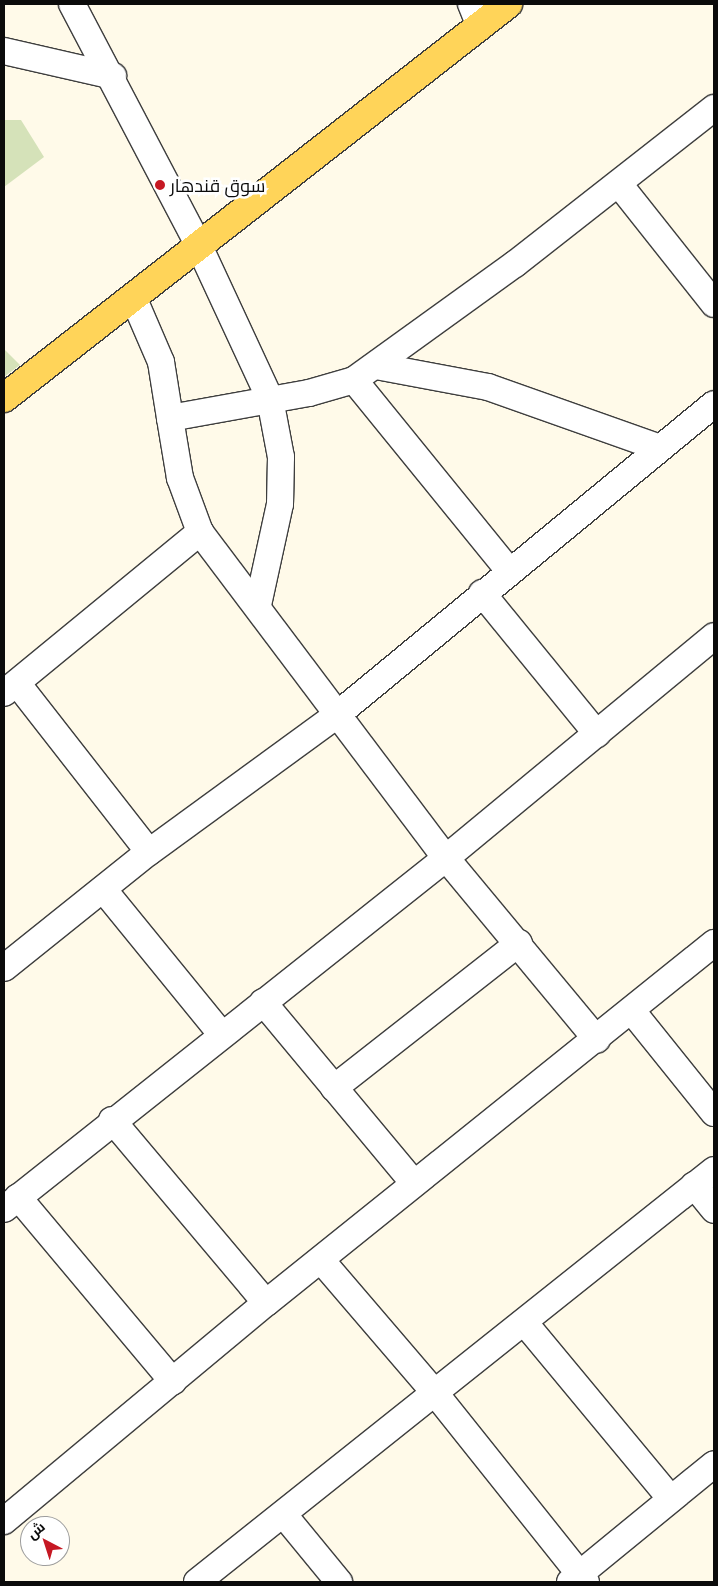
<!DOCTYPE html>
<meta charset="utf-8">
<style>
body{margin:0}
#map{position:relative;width:718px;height:1586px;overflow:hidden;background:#fffae9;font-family:"PT Serif",Cairo,serif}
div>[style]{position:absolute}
.cemetery>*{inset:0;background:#d5e2b9}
.roads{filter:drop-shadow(1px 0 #3e3e3e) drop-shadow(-1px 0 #3e3e3e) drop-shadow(0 1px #3e3e3e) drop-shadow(0 -1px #3e3e3e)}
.minor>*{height:26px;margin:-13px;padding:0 13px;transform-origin:13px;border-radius:13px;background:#fff}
.major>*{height:28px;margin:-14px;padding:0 14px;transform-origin:14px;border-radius:14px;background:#ffd459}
.dots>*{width:14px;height:14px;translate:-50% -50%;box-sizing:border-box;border:2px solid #fff;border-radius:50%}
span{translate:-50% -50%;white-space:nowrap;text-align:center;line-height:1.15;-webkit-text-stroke:5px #fff;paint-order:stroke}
.poi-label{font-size:18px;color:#0b0b0b}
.left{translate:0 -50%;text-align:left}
.frame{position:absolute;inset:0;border:5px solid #0b0b0b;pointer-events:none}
.north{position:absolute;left:20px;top:1516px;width:50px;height:50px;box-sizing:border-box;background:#fff;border:1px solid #9d9d9d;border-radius:50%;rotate:320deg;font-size:14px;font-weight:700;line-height:20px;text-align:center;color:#0b0b0b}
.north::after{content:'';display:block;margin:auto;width:18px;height:22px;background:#c61823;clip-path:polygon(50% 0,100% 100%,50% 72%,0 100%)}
</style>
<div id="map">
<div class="cemetery">
<div style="clip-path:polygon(4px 120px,21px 120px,44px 157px,4px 187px)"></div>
<div style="clip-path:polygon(4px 349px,20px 365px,4px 377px)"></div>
</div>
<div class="roads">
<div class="minor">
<div style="left:72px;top:4px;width:273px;rotate:62.3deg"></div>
<div style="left:199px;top:246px;width:169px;rotate:65.1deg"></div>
<div style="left:270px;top:399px;width:59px;rotate:79.3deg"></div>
<div style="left:281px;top:457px;width:47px;rotate:91.2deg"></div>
<div style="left:280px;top:504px;width:103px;rotate:102.3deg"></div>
<div style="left:471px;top:4px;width:24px;rotate:68deg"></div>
<div style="left:4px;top:51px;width:112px;rotate:12.9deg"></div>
<div style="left:619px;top:184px;width:153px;rotate:51.6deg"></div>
<div style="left:133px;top:297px;width:71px;rotate:66.7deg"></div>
<div style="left:161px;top:362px;width:57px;rotate:80.9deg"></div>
<div style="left:376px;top:366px;width:114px;rotate:10.6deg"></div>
<div style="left:488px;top:387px;width:182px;rotate:19.5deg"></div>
<div style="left:354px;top:380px;width:246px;rotate:50.9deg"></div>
<div style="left:200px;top:532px;width:408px;rotate:53deg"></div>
<div style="left:446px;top:858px;width:236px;rotate:50.3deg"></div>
<div style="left:482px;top:593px;width:182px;rotate:50.8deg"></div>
<div style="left:17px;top:683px;width:214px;rotate:52deg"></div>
<div style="left:4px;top:693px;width:254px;rotate:-39.4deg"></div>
<div style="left:200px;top:532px;width:58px;rotate:-110.3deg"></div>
<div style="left:180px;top:478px;width:61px;rotate:-99.5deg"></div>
<div style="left:170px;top:418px;width:141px;rotate:-10.2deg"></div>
<div style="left:309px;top:393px;width:47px;rotate:-16.1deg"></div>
<div style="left:354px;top:380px;width:198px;rotate:-35.8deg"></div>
<div style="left:515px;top:264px;width:253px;rotate:-38.1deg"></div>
<div style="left:103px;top:889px;width:188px;rotate:50.8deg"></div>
<div style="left:4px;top:968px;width:186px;rotate:-38.7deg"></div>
<div style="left:149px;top:852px;width:234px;rotate:-36.1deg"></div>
<div style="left:338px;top:714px;width:487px;rotate:-39.5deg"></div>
<div style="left:263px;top:1002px;width:236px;rotate:50.2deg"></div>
<div style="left:632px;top:1011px;width:131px;rotate:51.2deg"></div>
<div style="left:334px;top:1088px;width:235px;rotate:-38.1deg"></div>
<div style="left:112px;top:1120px;width:239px;rotate:49.9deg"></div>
<div style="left:694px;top:1185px;width:32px;rotate:51deg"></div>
<div style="left:18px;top:1197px;width:241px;rotate:50deg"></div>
<div style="left:4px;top:1209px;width:564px;rotate:-38.45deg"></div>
<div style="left:446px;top:858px;width:348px;rotate:-39.6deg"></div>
<div style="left:321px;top:1260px;width:175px;rotate:49.4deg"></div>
<div style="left:435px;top:1393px;width:242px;rotate:51.4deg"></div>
<div style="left:524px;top:1322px;width:230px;rotate:50.3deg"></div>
<div style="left:284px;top:1515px;width:87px;rotate:50.6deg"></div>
<div style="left:4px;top:1521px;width:341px;rotate:-39.8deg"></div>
<div style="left:266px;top:1303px;width:575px;rotate:-38.78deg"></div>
<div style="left:197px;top:1582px;width:661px;rotate:-38.55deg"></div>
<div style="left:570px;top:1582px;width:186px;rotate:-39.3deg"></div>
</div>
<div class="major">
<div style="left:4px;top:398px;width:640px;rotate:-38.02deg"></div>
</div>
</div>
<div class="dots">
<div style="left:160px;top:185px;background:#c61823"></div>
</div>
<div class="poi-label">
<span class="left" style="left:170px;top:185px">سوق قندهار</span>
</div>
<div class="frame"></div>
<div class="north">ش</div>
</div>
